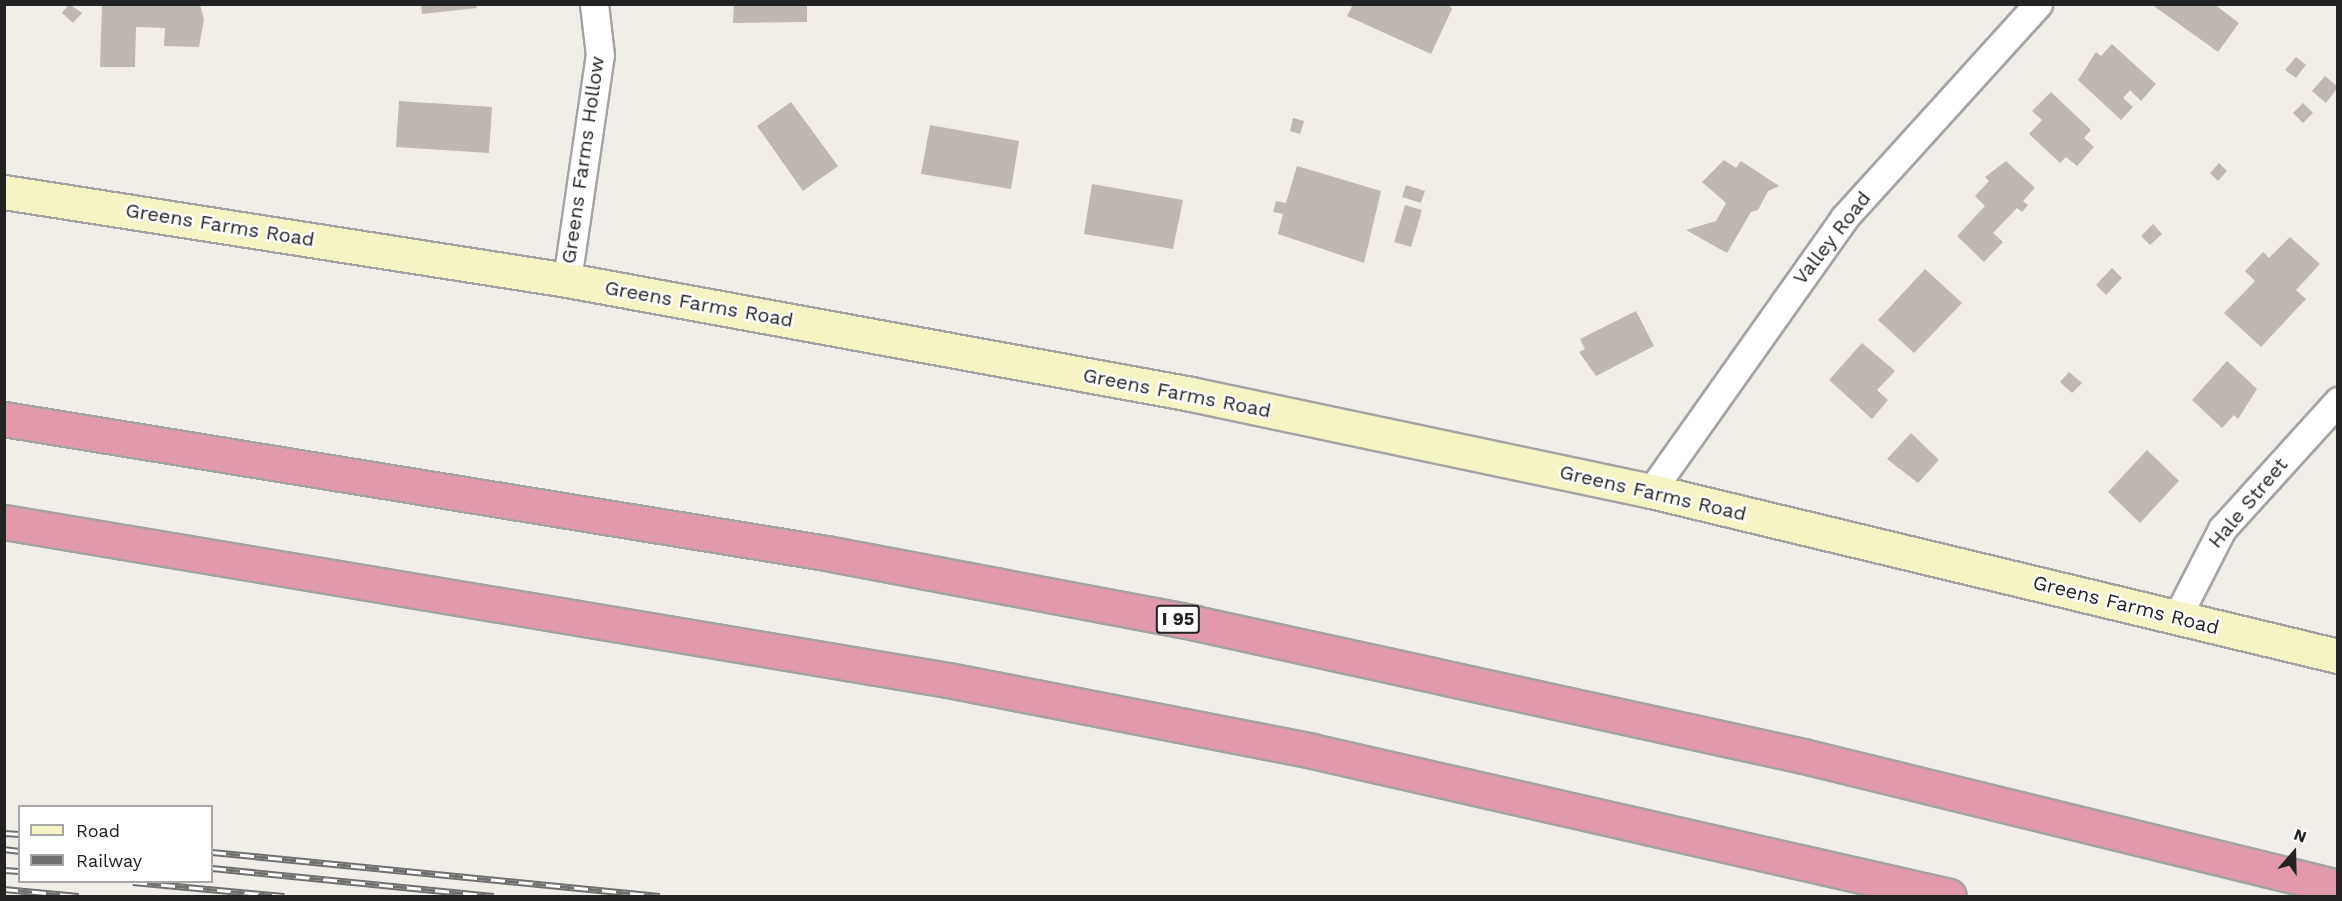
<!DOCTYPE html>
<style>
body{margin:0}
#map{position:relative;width:2342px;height:901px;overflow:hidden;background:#f1eeea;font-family:"Work Sans",sans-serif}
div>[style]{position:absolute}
.building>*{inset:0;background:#bfb7b2}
.roads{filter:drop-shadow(2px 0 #a3a3a3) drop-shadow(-2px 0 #a3a3a3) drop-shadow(0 2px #a3a3a3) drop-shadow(0 -2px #a3a3a3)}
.street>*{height:27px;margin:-13.5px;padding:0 13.5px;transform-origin:13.5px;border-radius:13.5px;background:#fff}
.secondary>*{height:33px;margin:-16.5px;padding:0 16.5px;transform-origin:16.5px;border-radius:16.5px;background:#f5f4c4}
.highway>*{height:33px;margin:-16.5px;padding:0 16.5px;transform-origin:16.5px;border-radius:16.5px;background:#e199ab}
.rail>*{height:7px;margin-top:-3.5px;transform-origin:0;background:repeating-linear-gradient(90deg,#fff 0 14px,#707070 0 28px);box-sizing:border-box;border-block:2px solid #707070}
span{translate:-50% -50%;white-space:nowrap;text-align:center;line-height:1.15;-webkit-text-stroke:4.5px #fff;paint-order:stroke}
.shield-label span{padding:2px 4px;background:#fff;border:2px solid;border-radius:4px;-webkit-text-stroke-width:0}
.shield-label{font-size:18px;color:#222;font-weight:700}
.street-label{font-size:20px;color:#222}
.frame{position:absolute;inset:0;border:6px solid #222;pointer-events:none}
.legend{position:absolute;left:18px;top:805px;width:195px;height:78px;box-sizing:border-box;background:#fff;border:2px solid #a7a7a7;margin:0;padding:8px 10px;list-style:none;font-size:18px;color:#222}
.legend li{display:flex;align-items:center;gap:12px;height:30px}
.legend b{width:30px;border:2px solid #a7a7a7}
.north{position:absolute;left:2264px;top:823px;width:60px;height:60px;-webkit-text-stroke:4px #fff;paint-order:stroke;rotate:20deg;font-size:16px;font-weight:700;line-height:24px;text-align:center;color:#222}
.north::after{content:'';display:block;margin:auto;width:21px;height:27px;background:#222;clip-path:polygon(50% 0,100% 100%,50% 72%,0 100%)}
</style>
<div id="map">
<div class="building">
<div style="clip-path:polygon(69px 4px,82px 13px,73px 23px,62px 13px)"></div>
<div style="clip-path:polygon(102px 4px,200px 4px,204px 20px,199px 47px,164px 46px,165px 28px,136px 27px,135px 67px,100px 67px)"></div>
<div style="clip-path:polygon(421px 4px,476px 4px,477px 8px,422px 14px)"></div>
<div style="clip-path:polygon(734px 4px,807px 4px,807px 22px,733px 23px)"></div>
<div style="clip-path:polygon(1353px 4px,1448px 4px,1452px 9px,1431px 54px,1347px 16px)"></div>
<div style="clip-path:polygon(2151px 4px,2214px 4px,2239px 23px,2218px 52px)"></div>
<div style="clip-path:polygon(2112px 44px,2156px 84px,2141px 101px,2130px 90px,2123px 98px,2133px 107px,2121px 120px,2078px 80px,2096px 52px,2101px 56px)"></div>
<div style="clip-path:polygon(2296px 57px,2306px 65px,2296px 78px,2285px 70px)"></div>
<div style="clip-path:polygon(2325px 76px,2338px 87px,2326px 103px,2312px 91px)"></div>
<div style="clip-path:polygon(2051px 92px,2091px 130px,2084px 138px,2094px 147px,2077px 166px,2066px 157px,2060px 163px,2029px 134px,2042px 120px,2032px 111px)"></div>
<div style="clip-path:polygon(399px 101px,492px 107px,489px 153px,396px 147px)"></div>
<div style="clip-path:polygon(791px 102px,838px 166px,803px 191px,757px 126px)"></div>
<div style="clip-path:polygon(2303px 103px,2313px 113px,2303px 123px,2293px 113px)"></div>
<div style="clip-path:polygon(1293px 118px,1304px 121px,1300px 134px,1290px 131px)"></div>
<div style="clip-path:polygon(930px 125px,1019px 141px,1011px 189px,921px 174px)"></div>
<div style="clip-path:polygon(1724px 160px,1736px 168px,1741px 161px,1779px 186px,1768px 191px,1758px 210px,1751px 212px,1727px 253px,1686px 230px,1716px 221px,1726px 203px,1702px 182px)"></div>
<div style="clip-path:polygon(2006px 161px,2035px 188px,2023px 201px,2028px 205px,2022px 212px,2017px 208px,1993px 233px,2003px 242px,1984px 262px,1957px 236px,1985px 206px,1975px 196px,1989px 181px,1985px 177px)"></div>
<div style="clip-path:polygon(2219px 163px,2227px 171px,2218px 181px,2210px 173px)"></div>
<div style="clip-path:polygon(1297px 166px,1381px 191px,1364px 263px,1278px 234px,1283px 214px,1273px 212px,1276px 201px,1286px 203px)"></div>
<div style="clip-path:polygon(1092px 184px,1183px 200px,1173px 249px,1084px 234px)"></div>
<div style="clip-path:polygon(1406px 185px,1425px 191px,1421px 203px,1402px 197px)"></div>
<div style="clip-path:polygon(1405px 205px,1422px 210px,1411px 247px,1394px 242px)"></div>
<div style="clip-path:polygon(2153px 224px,2162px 234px,2150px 245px,2141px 236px)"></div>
<div style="clip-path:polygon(2290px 237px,2320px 264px,2296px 290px,2306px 299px,2261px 347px,2224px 313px,2255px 281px,2245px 271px,2263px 252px,2269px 258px)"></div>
<div style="clip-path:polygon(2112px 268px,2122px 278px,2106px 295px,2096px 285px)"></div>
<div style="clip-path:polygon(1925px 269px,1962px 303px,1914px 353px,1878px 320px)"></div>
<div style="clip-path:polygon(1636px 311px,1654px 346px,1596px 376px,1579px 352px,1585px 349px,1580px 339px)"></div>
<div style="clip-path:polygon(1862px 343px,1895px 371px,1877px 390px,1888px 400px,1872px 419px,1829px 380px)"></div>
<div style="clip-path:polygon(2227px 361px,2257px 389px,2238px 419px,2234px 415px,2222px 428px,2192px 400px)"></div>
<div style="clip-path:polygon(2069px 372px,2082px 383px,2072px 393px,2060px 382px)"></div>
<div style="clip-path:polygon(1911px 433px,1939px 460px,1918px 483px,1887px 459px)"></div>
<div style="clip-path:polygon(2147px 450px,2179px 481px,2140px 523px,2108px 492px)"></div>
</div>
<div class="roads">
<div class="street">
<div style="left:567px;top:280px;width:227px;rotate:-81.7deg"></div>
<div style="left:600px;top:55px;width:51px;rotate:-96.7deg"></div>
<div style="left:1651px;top:491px;width:334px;rotate:-54.7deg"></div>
<div style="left:1844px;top:218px;width:289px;rotate:-47.8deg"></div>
<div style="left:2177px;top:617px;width:99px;rotate:-62.9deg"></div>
<div style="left:2222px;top:529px;width:173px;rotate:-47.8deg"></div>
</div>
<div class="secondary">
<div style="left:4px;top:192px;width:570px;rotate:8.88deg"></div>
<div style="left:567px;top:280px;width:634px;rotate:10.35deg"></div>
<div style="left:1191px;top:394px;width:470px;rotate:11.9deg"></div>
<div style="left:1651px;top:491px;width:707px;rotate:13.51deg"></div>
</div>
<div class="highway">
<div style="left:4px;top:419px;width:833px;rotate:9.26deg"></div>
<div style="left:826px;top:553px;width:376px;rotate:10.7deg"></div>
<div style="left:1195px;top:623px;width:622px;rotate:12.34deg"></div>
<div style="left:1803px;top:756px;width:551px;rotate:13.76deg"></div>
<div style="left:4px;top:522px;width:957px;rotate:9.5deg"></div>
<div style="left:948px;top:680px;width:371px;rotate:11deg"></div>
<div style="left:1312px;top:751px;width:653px;rotate:12.82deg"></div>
</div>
</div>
<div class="rail">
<div style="left:4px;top:833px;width:16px;rotate:4deg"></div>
<div style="left:4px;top:849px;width:16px;rotate:7deg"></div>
<div style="left:212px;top:852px;width:450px;rotate:5.6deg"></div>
<div style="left:212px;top:868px;width:283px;rotate:5.7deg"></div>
<div style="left:4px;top:870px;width:16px;rotate:4deg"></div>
<div style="left:133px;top:882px;width:152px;rotate:5.3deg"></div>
<div style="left:4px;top:889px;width:75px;rotate:5.3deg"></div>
</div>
<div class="shield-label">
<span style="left:1178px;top:619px">I 95</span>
</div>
<div class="street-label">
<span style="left:583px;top:160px;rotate:-82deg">Greens Farms Hollow</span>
<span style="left:220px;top:225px;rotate:9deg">Greens Farms Road</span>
<span style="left:1832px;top:238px;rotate:-52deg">Valley Road</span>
<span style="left:699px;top:304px;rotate:10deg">Greens Farms Road</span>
<span style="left:1177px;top:393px;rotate:11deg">Greens Farms Road</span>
<span style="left:1653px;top:493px;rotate:13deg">Greens Farms Road</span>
<span style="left:2248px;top:503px;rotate:-50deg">Hale Street</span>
<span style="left:2126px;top:605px;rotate:14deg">Greens Farms Road</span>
</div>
<div class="frame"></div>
<ul class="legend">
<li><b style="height:8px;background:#f5f4c4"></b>Road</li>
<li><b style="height:8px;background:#707070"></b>Railway</li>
</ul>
<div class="north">N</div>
</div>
